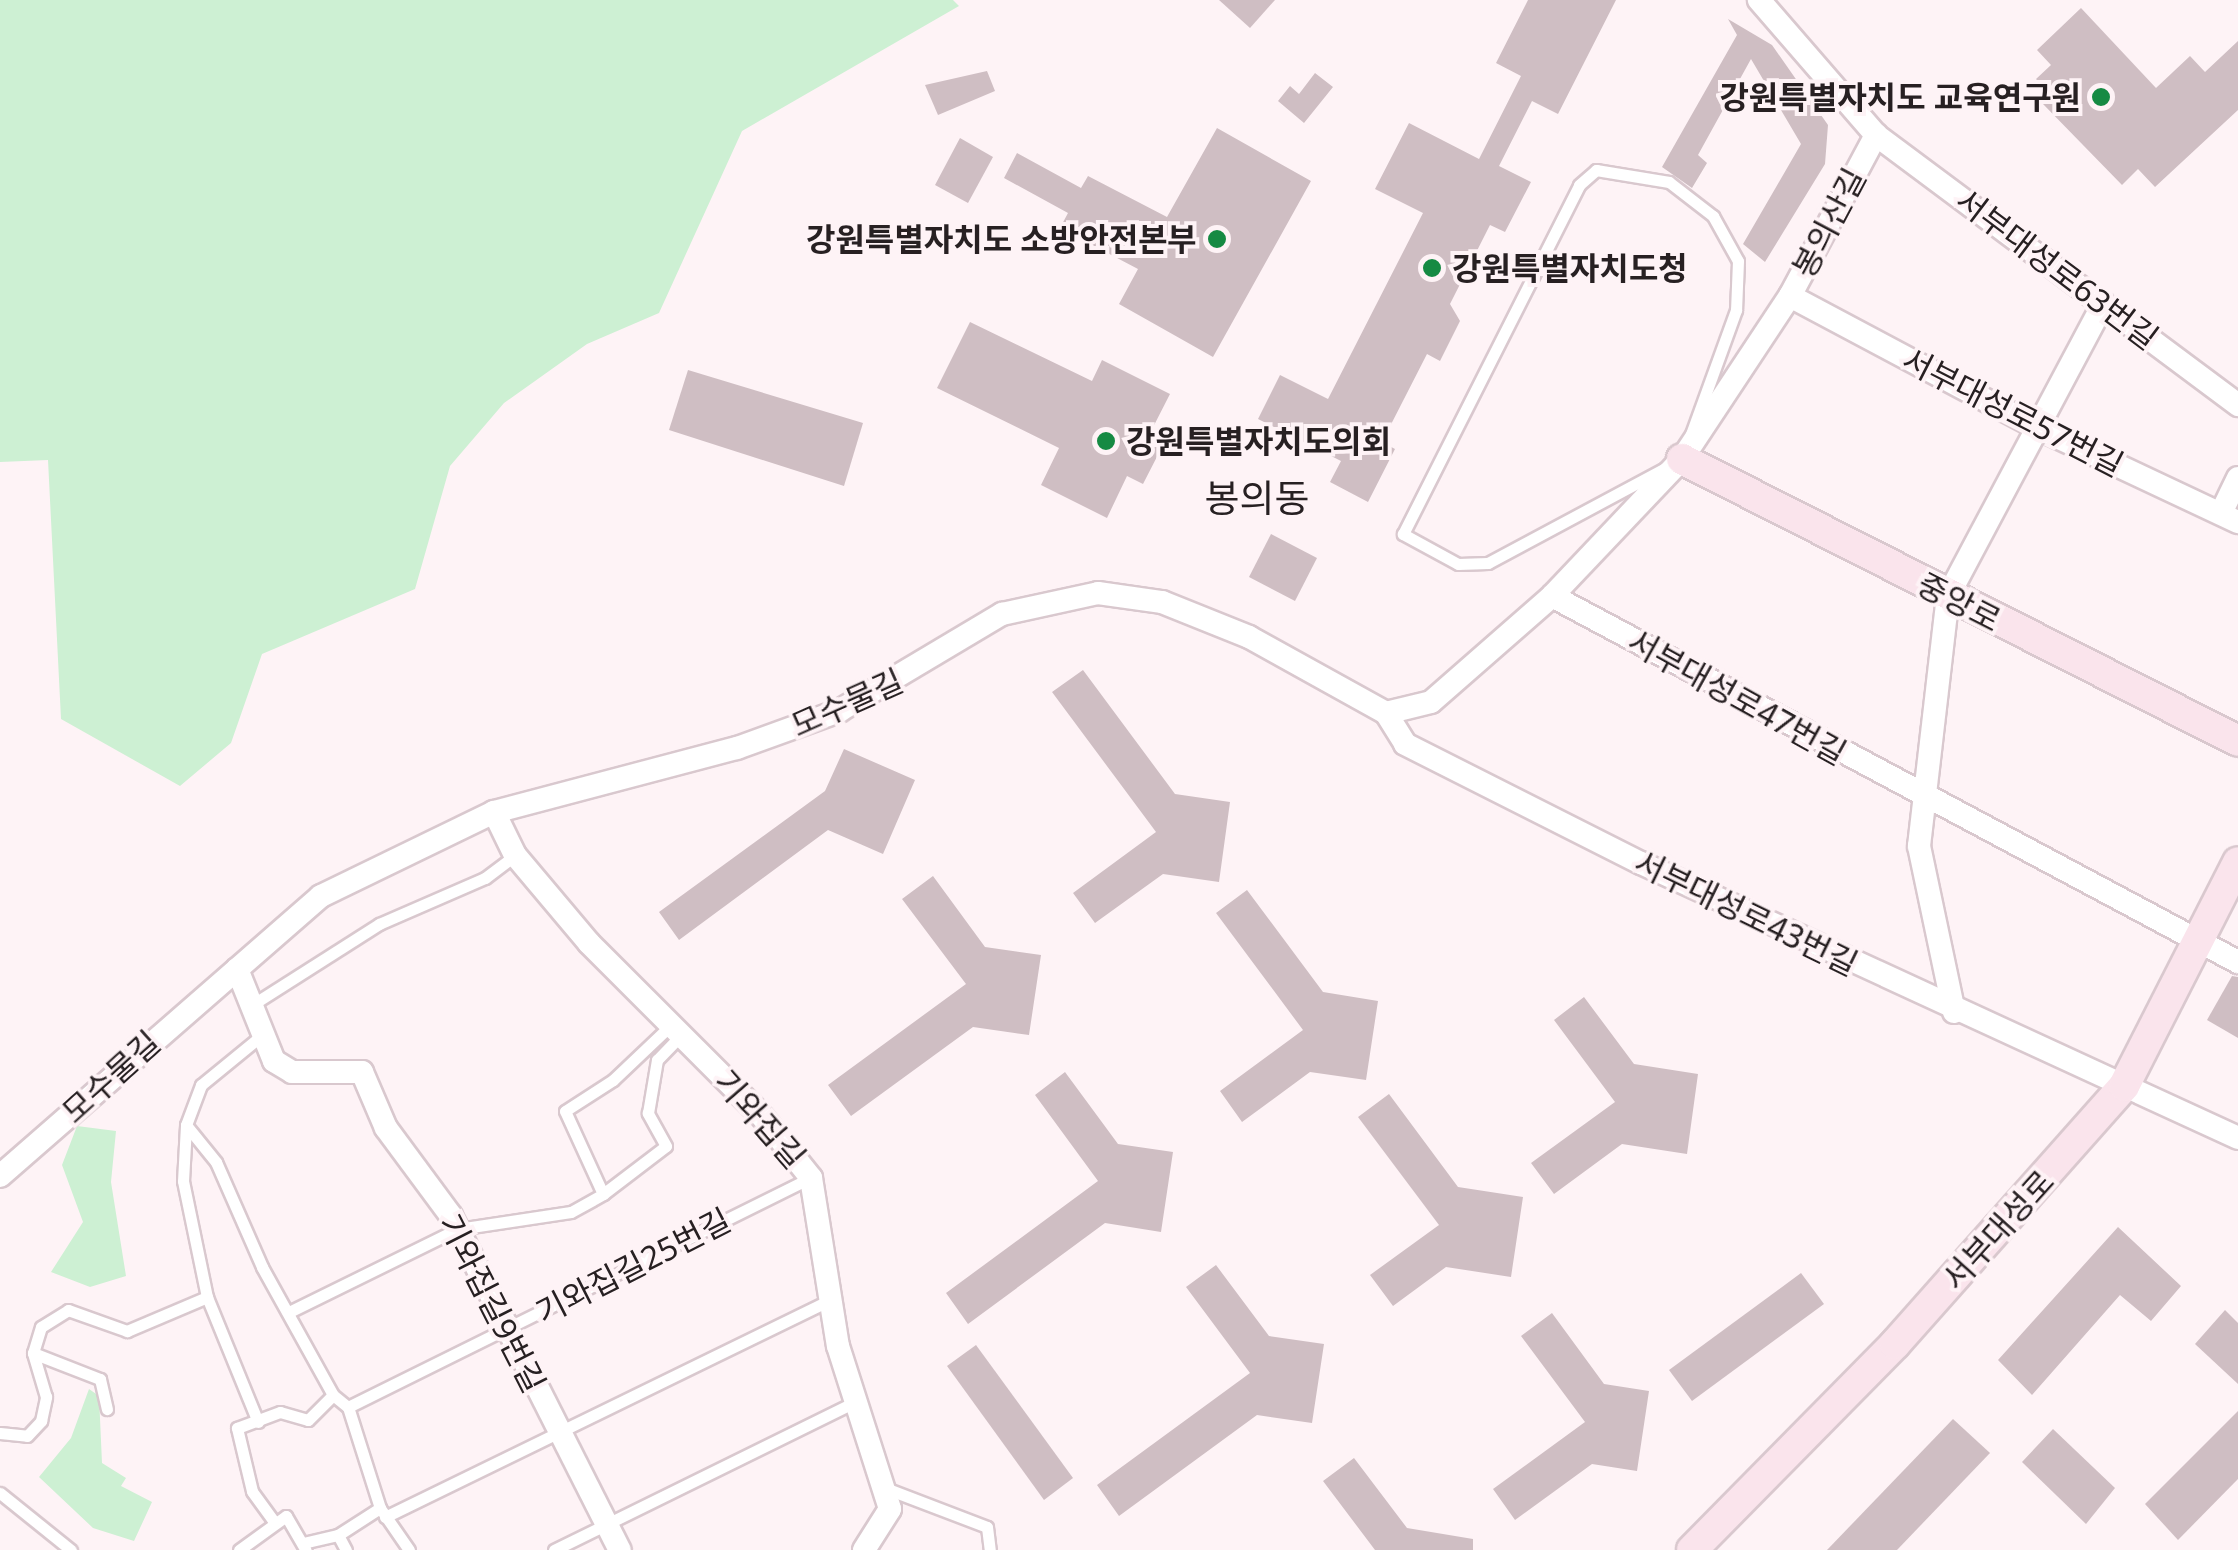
<!DOCTYPE html>
<meta charset="utf-8">
<style>
body{margin:0}
#map{position:relative;width:2238px;height:1550px;overflow:hidden;background:#fef3f6;font-family:"Noto Sans","Noto Sans KR",sans-serif}
div>[style]{position:absolute}
.green>*{inset:0;background:#cdf0d3}
.building>*{inset:0;background:#cfbec3}
.roads{filter:drop-shadow(2px 0 #d9c8ce) drop-shadow(-2px 0 #d9c8ce) drop-shadow(0 2px #d9c8ce) drop-shadow(0 -2px #d9c8ce)}
.lane>*{height:11px;margin:-5.5px;padding:0 5.5px;transform-origin:5.5px;border-radius:5.5px;background:#fff}
.street>*{height:22px;margin:-11px;padding:0 11px;transform-origin:11px;border-radius:11px;background:#fff}
.secondary>*{height:30px;margin:-15px;padding:0 15px;transform-origin:15px;border-radius:15px;background:#fae4ec}
.dots>*{width:28px;height:28px;translate:-50% -50%;box-sizing:border-box;border:5px solid #fef3f6;border-radius:50%}
span{translate:-50% -50%;white-space:nowrap;text-align:center;line-height:1.15;-webkit-text-stroke:8px #fef3f6;paint-order:stroke}
.poi-label{font-size:32px;color:#272022;font-weight:700}
.right{translate:-100% -50%;text-align:right}
.left{translate:0 -50%;text-align:left}
.street-label{font-size:32px;color:#272022}
.quarter-label{font-size:38px;color:#272022}
</style>
<div id="map">
<div class="green">
<div style="clip-path:polygon(0 0,953px 0,959px 6px,742px 131px,659px 313px,587px 344px,504px 403px,450px 466px,415px 589px,262px 654px,231px 743px,180px 786px,61px 719px,48px 460px,0 462px)"></div>
<div style="clip-path:polygon(77px 1126px,116px 1131px,111px 1182px,126px 1276px,90px 1287px,51px 1272px,83px 1222px,62px 1165px)"></div>
<div style="clip-path:polygon(89px 1389px,99px 1396px,102px 1463px,126px 1478px,121px 1486px,152px 1502px,134px 1541px,93px 1528px,39px 1477px,71px 1438px)"></div>
</div>
<div class="building">
<div style="clip-path:polygon(1219px 0,1275px 0,1250px 28px)"></div>
<div style="clip-path:polygon(1528px 0,1616px 0,1558px 114px,1532px 101px,1499px 166px,1531px 182px,1505px 232px,1490px 225px,1450px 304px,1460px 321px,1440px 361px,1427px 354px,1382px 442px,1395px 449px,1368px 502px,1330px 482px,1341px 461px,1258px 419px,1280px 375px,1328px 399px,1423px 213px,1375px 189px,1409px 123px,1479px 159px,1521px 76px,1496px 63px)"></div>
<div style="clip-path:polygon(2081px 8px,2156px 88px,2190px 56px,2205px 72px,2238px 41px,2238px 110px,2155px 187px,2138px 169px,2122px 185px,2043px 104px,2051px 95px,2036px 79px,2051px 65px,2037px 50px)"></div>
<div style="clip-path:polygon(1728px 19px,1772px 45px,1828px 125px,1825px 164px,1765px 262px,1743px 244px,1801px 144px,1751px 59px,1698px 155px,1707px 163px,1692px 188px,1662px 167px,1737px 35px)"></div>
<div style="clip-path:polygon(987px 71px,995px 91px,938px 115px,925px 85px)"></div>
<div style="clip-path:polygon(1315px 73px,1333px 87px,1304px 123px,1278px 101px,1290px 86px,1299px 94px)"></div>
<div style="clip-path:polygon(1217px 128px,1311px 181px,1213px 357px,1119px 304px,1138px 269px,1060px 228px,1068px 213px,1004px 178px,1017px 153px,1081px 188px,1088px 176px,1167px 217px)"></div>
<div style="clip-path:polygon(960px 138px,993px 157px,968px 203px,935px 185px)"></div>
<div style="clip-path:polygon(970px 322px,1092px 381px,1102px 360px,1170px 394px,1147px 439px,1162px 447px,1143px 484px,1127px 476px,1107px 518px,1041px 485px,1059px 448px,937px 388px)"></div>
<div style="clip-path:polygon(688px 370px,863px 423px,844px 486px,669px 430px)"></div>
<div style="clip-path:polygon(1271px 534px,1317px 558px,1295px 601px,1249px 577px)"></div>
<div style="clip-path:polygon(1083px 670px,1175px 794px,1230px 802px,1219px 882px,1163px 874px,1095px 923px,1073px 893px,1156px 832px,1052px 692px)"></div>
<div style="clip-path:polygon(844px 749px,915px 780px,883px 854px,828px 830px,679px 940px,659px 912px,825px 791px)"></div>
<div style="clip-path:polygon(933px 876px,985px 947px,1041px 955px,1029px 1035px,973px 1027px,851px 1116px,828px 1085px,966px 984px,902px 899px)"></div>
<div style="clip-path:polygon(1247px 890px,1323px 992px,1378px 1001px,1366px 1080px,1310px 1072px,1242px 1122px,1220px 1091px,1303px 1030px,1216px 913px)"></div>
<div style="clip-path:polygon(2232px 976px,2238px 977px,2238px 1038px,2207px 1020px)"></div>
<div style="clip-path:polygon(1584px 997px,1634px 1064px,1698px 1074px,1687px 1154px,1622px 1144px,1554px 1194px,1531px 1163px,1615px 1102px,1554px 1020px)"></div>
<div style="clip-path:polygon(1065px 1072px,1118px 1144px,1173px 1152px,1161px 1232px,1105px 1223px,968px 1324px,946px 1293px,1098px 1181px,1035px 1095px)"></div>
<div style="clip-path:polygon(1389px 1094px,1458px 1187px,1523px 1197px,1511px 1277px,1446px 1267px,1393px 1306px,1370px 1275px,1439px 1225px,1358px 1117px)"></div>
<div style="clip-path:polygon(2118px 1227px,2181px 1286px,2151px 1321px,2120px 1295px,2032px 1395px,1998px 1360px)"></div>
<div style="clip-path:polygon(1216px 1265px,1269px 1336px,1324px 1344px,1312px 1423px,1257px 1415px,1119px 1516px,1097px 1485px,1250px 1373px,1186px 1287px)"></div>
<div style="clip-path:polygon(1801px 1273px,1824px 1304px,1692px 1401px,1669px 1370px)"></div>
<div style="clip-path:polygon(2225px 1310px,2238px 1323px,2238px 1384px,2195px 1344px)"></div>
<div style="clip-path:polygon(1552px 1313px,1604px 1384px,1649px 1391px,1637px 1471px,1592px 1464px,1515px 1520px,1493px 1489px,1585px 1422px,1521px 1336px)"></div>
<div style="clip-path:polygon(976px 1345px,1073px 1478px,1044px 1500px,947px 1366px)"></div>
<div style="clip-path:polygon(2238px 1411px,2238px 1479px,2178px 1540px,2145px 1504px)"></div>
<div style="clip-path:polygon(1953px 1419px,1990px 1453px,1897px 1550px,1827px 1550px)"></div>
<div style="clip-path:polygon(2053px 1429px,2115px 1488px,2086px 1524px,2022px 1462px)"></div>
<div style="clip-path:polygon(1354px 1458px,1407px 1528px,1473px 1539px,1473px 1550px,1375px 1550px,1323px 1481px)"></div>
</div>
<div class="roads">
<div class="lane">
<div style="left:1596px;top:170px;width:74px;rotate:9.3deg"></div>
<div style="left:1669px;top:182px;width:56px;rotate:37.7deg"></div>
<div style="left:1713px;top:216px;width:51px;rotate:60.9deg"></div>
<div style="left:1738px;top:261px;width:49px;rotate:92.3deg"></div>
<div style="left:1736px;top:310px;width:158px;rotate:109.9deg"></div>
<div style="left:1682px;top:459px;width:220px;rotate:151.8deg"></div>
<div style="left:1488px;top:563px;width:30px;rotate:178deg"></div>
<div style="left:1458px;top:564px;width:63px;rotate:-151.4deg"></div>
<div style="left:1403px;top:534px;width:391px;rotate:-63.2deg"></div>
<div style="left:1579px;top:185px;width:23px;rotate:-41deg"></div>
<div style="left:252px;top:1005px;width:151px;rotate:-32.5deg"></div>
<div style="left:379px;top:924px;width:116px;rotate:-23.5deg"></div>
<div style="left:485px;top:878px;width:38px;rotate:-37deg"></div>
<div style="left:186px;top:1125px;width:48px;rotate:51deg"></div>
<div style="left:216px;top:1162px;width:115px;rotate:66.3deg"></div>
<div style="left:262px;top:1267px;width:146px;rotate:61deg"></div>
<div style="left:333px;top:1395px;width:19px;rotate:39deg"></div>
<div style="left:348px;top:1407px;width:106px;rotate:72.4deg"></div>
<div style="left:380px;top:1508px;width:51px;rotate:55.4deg"></div>
<div style="left:603px;top:1194px;width:91px;rotate:-114.6deg"></div>
<div style="left:565px;top:1111px;width:57px;rotate:-32.9deg"></div>
<div style="left:613px;top:1080px;width:81px;rotate:-43.5deg"></div>
<div style="left:289px;top:1312px;width:188px;rotate:-26.2deg"></div>
<div style="left:458px;top:1229px;width:114px;rotate:-8.6deg"></div>
<div style="left:571px;top:1212px;width:37px;rotate:-29deg"></div>
<div style="left:603px;top:1194px;width:79px;rotate:-37.3deg"></div>
<div style="left:666px;top:1146px;width:38px;rotate:-119deg"></div>
<div style="left:648px;top:1113px;width:54px;rotate:-80.4deg"></div>
<div style="left:657px;top:1060px;width:36px;rotate:-46deg"></div>
<div style="left:33px;top:1353px;width:72px;rotate:21.2deg"></div>
<div style="left:100px;top:1379px;width:31px;rotate:77deg"></div>
<div style="left:348px;top:1407px;width:516px;rotate:-26.37deg"></div>
<div style="left:258px;top:1422px;width:135px;rotate:-112.2deg"></div>
<div style="left:207px;top:1297px;width:118px;rotate:-101.7deg"></div>
<div style="left:183px;top:1181px;width:56px;rotate:-86.9deg"></div>
<div style="left:186px;top:1125px;width:43px;rotate:-69.4deg"></div>
<div style="left:201px;top:1085px;width:79px;rotate:-39.3deg"></div>
<div style="left:0;top:1433px;width:27px;rotate:6deg"></div>
<div style="left:27px;top:1436px;width:21px;rotate:-47deg"></div>
<div style="left:41px;top:1421px;width:25px;rotate:-78deg"></div>
<div style="left:46px;top:1397px;width:46px;rotate:-106.5deg"></div>
<div style="left:33px;top:1353px;width:27px;rotate:-73deg"></div>
<div style="left:41px;top:1327px;width:32px;rotate:-32deg"></div>
<div style="left:68px;top:1310px;width:63px;rotate:19.6deg"></div>
<div style="left:127px;top:1331px;width:87px;rotate:-23deg"></div>
<div style="left:885px;top:1488px;width:109px;rotate:20.9deg"></div>
<div style="left:987px;top:1527px;width:23px;rotate:83deg"></div>
<div style="left:0;top:1493px;width:91px;rotate:38.8deg"></div>
<div style="left:385px;top:1517px;width:494px;rotate:-26deg"></div>
<div style="left:275px;top:1523px;width:39px;rotate:-126deg"></div>
<div style="left:252px;top:1491px;width:65px;rotate:-103.4deg"></div>
<div style="left:237px;top:1428px;width:46px;rotate:-20.4deg"></div>
<div style="left:280px;top:1412px;width:29px;rotate:16deg"></div>
<div style="left:308px;top:1420px;width:35px;rotate:-45deg"></div>
<div style="left:338px;top:1535px;width:17px;rotate:62deg"></div>
<div style="left:303px;top:1543px;width:36px;rotate:-13deg"></div>
<div style="left:338px;top:1535px;width:50px;rotate:-32.7deg"></div>
<div style="left:239px;top:1550px;width:58px;rotate:-35.9deg"></div>
<div style="left:286px;top:1516px;width:39px;rotate:60deg"></div>
<div style="left:554px;top:1550px;width:335px;rotate:-26.2deg"></div>
</div>
<div class="street">
<div style="left:1876px;top:135px;width:452px;rotate:36.7deg"></div>
<div style="left:1790px;top:296px;width:281px;rotate:28deg"></div>
<div style="left:2038px;top:428px;width:221px;rotate:25.2deg"></div>
<div style="left:2221px;top:513px;width:39px;rotate:-64deg"></div>
<div style="left:1552px;top:596px;width:778px;rotate:28.08deg"></div>
<div style="left:1386px;top:713px;width:36px;rotate:58deg"></div>
<div style="left:1405px;top:744px;width:264px;rotate:26.8deg"></div>
<div style="left:1641px;top:863px;width:657px;rotate:24.73deg"></div>
<div style="left:494px;top:812px;width:48px;rotate:64deg"></div>
<div style="left:515px;top:855px;width:115px;rotate:49.9deg"></div>
<div style="left:589px;top:943px;width:242px;rotate:45deg"></div>
<div style="left:760px;top:1114px;width:82px;rotate:51.4deg"></div>
<div style="left:811px;top:1178px;width:170px;rotate:80.9deg"></div>
<div style="left:838px;top:1346px;width:171px;rotate:72.3deg"></div>
<div style="left:890px;top:1509px;width:49px;rotate:122.4deg"></div>
<div style="left:237px;top:969px;width:99px;rotate:68.1deg"></div>
<div style="left:274px;top:1061px;width:21px;rotate:31deg"></div>
<div style="left:292px;top:1072px;width:70px"></div>
<div style="left:362px;top:1072px;width:61px;rotate:66.8deg"></div>
<div style="left:386px;top:1128px;width:109px;rotate:53.5deg"></div>
<div style="left:451px;top:1216px;width:374px;rotate:63.2deg"></div>
<div style="left:1954px;top:1012px;width:170px;rotate:-101.9deg"></div>
<div style="left:1919px;top:846px;width:252px;rotate:-83.4deg"></div>
<div style="left:1948px;top:596px;width:331px;rotate:-62deg"></div>
<div style="left:0;top:1176px;width:426px;rotate:-41.1deg"></div>
<div style="left:321px;top:896px;width:192px;rotate:-25.9deg"></div>
<div style="left:494px;top:812px;width:251px;rotate:-14.8deg"></div>
<div style="left:737px;top:748px;width:109px;rotate:-19.9deg"></div>
<div style="left:839px;top:711px;width:190px;rotate:-30.8deg"></div>
<div style="left:1002px;top:614px;width:98px;rotate:-12.3deg"></div>
<div style="left:1098px;top:593px;width:65px;rotate:8deg"></div>
<div style="left:1162px;top:602px;width:94px;rotate:21.9deg"></div>
<div style="left:1249px;top:637px;width:157px;rotate:29deg"></div>
<div style="left:1386px;top:713px;width:46px;rotate:-13.7deg"></div>
<div style="left:1431px;top:702px;width:161px;rotate:-41.2deg"></div>
<div style="left:1552px;top:596px;width:189px;rotate:-46.5deg"></div>
<div style="left:1682px;top:459px;width:196px;rotate:-56.5deg"></div>
<div style="left:1790px;top:296px;width:183px;rotate:-61.9deg"></div>
<div style="left:1876px;top:135px;width:179px;rotate:-130.9deg"></div>
</div>
<div class="secondary">
<div style="left:1682px;top:459px;width:623px;rotate:26.89deg"></div>
<div style="left:1692px;top:1550px;width:289px;rotate:-45.4deg"></div>
<div style="left:1895px;top:1344px;width:345px;rotate:-48.4deg"></div>
<div style="left:2124px;top:1086px;width:251px;rotate:-63deg"></div>
</div>
</div>
<div class="dots">
<div style="left:2101px;top:97px;background:#168a43"></div>
<div style="left:1217px;top:239px;background:#168a43"></div>
<div style="left:1432px;top:268px;background:#168a43"></div>
<div style="left:1106px;top:441px;background:#168a43"></div>
</div>
<div class="poi-label">
<span class="right" style="left:2081px;top:97px">강원특별자치도 교육연구원</span>
<span class="right" style="left:1197px;top:239px">강원특별자치도 소방안전본부</span>
<span class="left" style="left:1452px;top:268px">강원특별자치도청</span>
<span class="left" style="left:1126px;top:441px">강원특별자치도의회</span>
</div>
<div class="street-label">
<span style="left:1829px;top:223px;rotate:-62deg">봉의산길</span>
<span style="left:2057px;top:269px;rotate:37deg">서부대성로63번길</span>
<span style="left:2013px;top:412px;rotate:27deg">서부대성로57번길</span>
<span style="left:1959px;top:602px;rotate:27deg">중앙로</span>
<span style="left:1737px;top:697px;rotate:29deg">서부대성로47번길</span>
<span style="left:847px;top:703px;rotate:-24deg">모수물길</span>
<span style="left:1746px;top:913px;rotate:26deg">서부대성로43번길</span>
<span style="left:111px;top:1077px;rotate:-42deg">모수물길</span>
<span style="left:760px;top:1119px;rotate:49deg">기와집길</span>
<span style="left:1998px;top:1230px;rotate:-48deg">서부대성로</span>
<span style="left:633px;top:1266px;rotate:-27deg">기와집길25번길</span>
<span style="left:492px;top:1303px;rotate:63deg">기와집길9번길</span>
</div>
<div class="quarter-label">
<span style="left:1257px;top:498px">봉의동</span>
</div>
</div>
